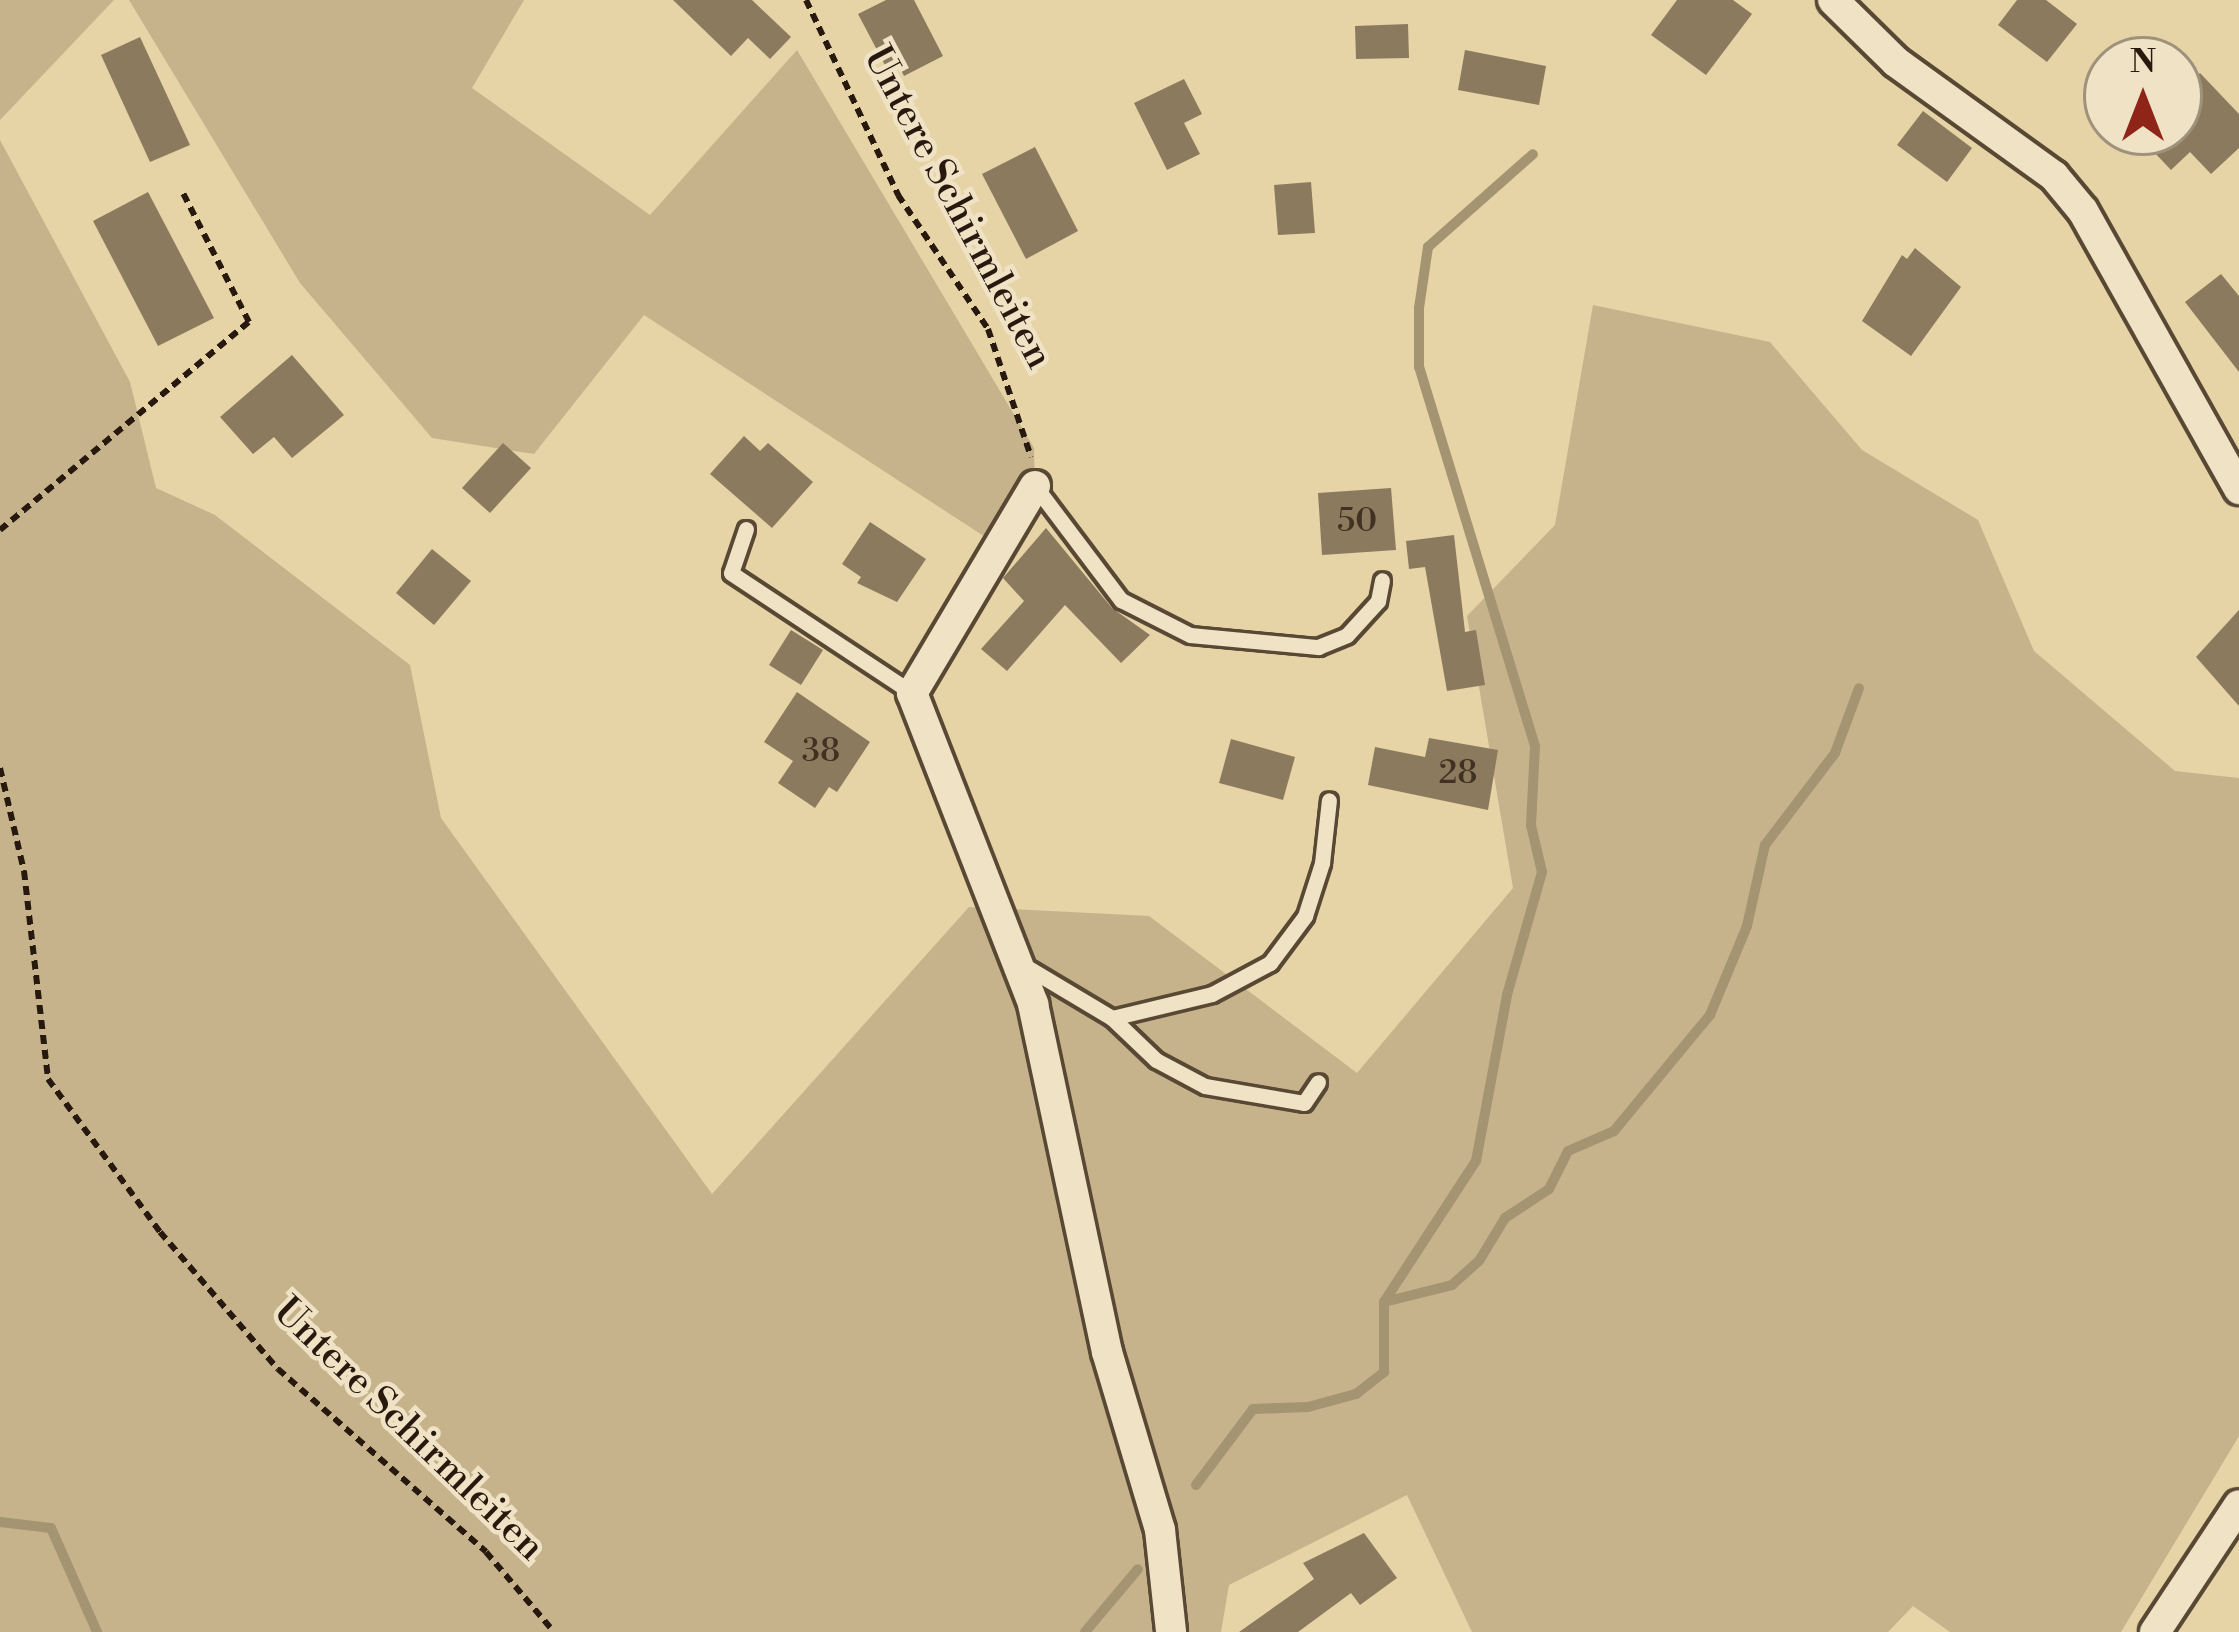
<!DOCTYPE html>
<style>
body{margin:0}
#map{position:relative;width:2239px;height:1632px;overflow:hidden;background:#e6d3a6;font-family:"Libre Bodoni",serif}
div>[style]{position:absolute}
.green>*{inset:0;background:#c6b38c}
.stream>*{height:10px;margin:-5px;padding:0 5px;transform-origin:5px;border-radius:5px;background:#a59472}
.building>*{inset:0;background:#8b7a5d}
.path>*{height:6px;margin-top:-3px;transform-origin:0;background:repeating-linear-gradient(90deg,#28190e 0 9px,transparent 0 15px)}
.roads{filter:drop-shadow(3px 0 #584834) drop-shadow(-3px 0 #584834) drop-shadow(0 3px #584834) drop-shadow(0 -3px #584834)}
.service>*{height:15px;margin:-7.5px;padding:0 7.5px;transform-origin:7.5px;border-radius:7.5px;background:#efe2c5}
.minor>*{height:30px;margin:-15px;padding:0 15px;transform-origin:15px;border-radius:15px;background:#efe2c5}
span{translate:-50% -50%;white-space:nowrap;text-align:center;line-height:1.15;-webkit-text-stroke:9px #efe2c5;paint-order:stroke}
.number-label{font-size:33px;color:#413122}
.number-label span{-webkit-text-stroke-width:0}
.street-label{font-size:39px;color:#28190e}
.north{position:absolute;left:2083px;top:36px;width:120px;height:120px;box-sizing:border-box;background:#efe2c5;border:3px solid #9f927c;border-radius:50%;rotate:0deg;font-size:33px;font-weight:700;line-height:48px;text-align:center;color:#28190e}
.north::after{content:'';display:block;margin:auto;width:42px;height:54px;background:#8f2418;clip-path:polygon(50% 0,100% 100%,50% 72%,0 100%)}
</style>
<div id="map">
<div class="green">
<div style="clip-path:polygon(0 0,114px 0,0 120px)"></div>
<div style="clip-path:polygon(129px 0,524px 0,472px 88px,650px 215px,797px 50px,1034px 448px,1035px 486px,996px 544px,644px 315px,534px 454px,432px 438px,300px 283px)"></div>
<div style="clip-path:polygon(0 140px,130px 382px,156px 488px,215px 515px,410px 665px,441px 818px,712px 1194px,969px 907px,1149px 916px,1357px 1073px,1513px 888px,1467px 616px,1555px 525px,1593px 305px,1770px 342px,1862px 450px,1978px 520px,2034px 651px,2175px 771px,2239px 778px,2239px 1436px,2121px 1632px,1950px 1632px,1913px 1606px,1888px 1632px,1472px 1632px,1407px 1495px,1229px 1585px,1221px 1632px,0 1632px)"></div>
</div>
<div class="stream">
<div style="left:1384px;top:1302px;width:70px;rotate:-14deg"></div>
<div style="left:1452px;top:1285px;width:36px;rotate:-42deg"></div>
<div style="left:1479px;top:1261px;width:50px;rotate:-58.8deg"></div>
<div style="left:1505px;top:1218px;width:53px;rotate:-33.4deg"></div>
<div style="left:1549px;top:1189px;width:42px;rotate:-63.4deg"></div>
<div style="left:1568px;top:1151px;width:50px;rotate:-23.5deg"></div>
<div style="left:1614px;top:1131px;width:151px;rotate:-50.4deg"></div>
<div style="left:1710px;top:1015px;width:96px;rotate:-67.4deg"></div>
<div style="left:1747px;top:926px;width:83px;rotate:-77.5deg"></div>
<div style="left:1765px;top:845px;width:116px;rotate:-52.7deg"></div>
<div style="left:1835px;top:753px;width:69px;rotate:-69.7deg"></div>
<div style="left:1196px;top:1485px;width:95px;rotate:-53.1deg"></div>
<div style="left:1253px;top:1409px;width:55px;rotate:-2.1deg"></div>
<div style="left:1308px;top:1407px;width:50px;rotate:-15.2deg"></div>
<div style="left:1356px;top:1394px;width:36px;rotate:-38deg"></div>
<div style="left:1384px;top:1372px;width:70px;rotate:-90deg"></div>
<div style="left:1384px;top:1302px;width:168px;rotate:-56.9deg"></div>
<div style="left:1476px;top:1161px;width:169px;rotate:-79.4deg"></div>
<div style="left:1507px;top:995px;width:128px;rotate:-74.1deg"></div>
<div style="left:1542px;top:872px;width:48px;rotate:-103.2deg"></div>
<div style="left:1531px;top:825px;width:79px;rotate:-87.1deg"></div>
<div style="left:1535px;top:746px;width:396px;rotate:-107deg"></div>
<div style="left:1419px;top:367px;width:59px;rotate:-90deg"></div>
<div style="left:1419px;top:308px;width:62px;rotate:-81.6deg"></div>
<div style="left:1428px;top:247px;width:140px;rotate:-41.5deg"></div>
<div style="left:0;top:1522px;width:51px;rotate:6.7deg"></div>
<div style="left:51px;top:1528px;width:114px;rotate:66.1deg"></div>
<div style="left:1085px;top:1632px;width:82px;rotate:-49.9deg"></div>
</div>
<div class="building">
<div style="clip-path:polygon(673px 0,752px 0,791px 37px,770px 59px,748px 38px,731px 56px)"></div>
<div style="clip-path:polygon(886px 0,914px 0,943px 56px,904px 76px,897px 62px,886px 67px,858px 14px)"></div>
<div style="clip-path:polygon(1677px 0,1733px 0,1752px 14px,1706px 75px,1651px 35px)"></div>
<div style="clip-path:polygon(2017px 0,2046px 0,2077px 24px,2047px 62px,1998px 25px)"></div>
<div style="clip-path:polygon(1408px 24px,1409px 58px,1356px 59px,1355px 26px)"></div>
<div style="clip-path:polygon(140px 37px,190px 145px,150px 162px,101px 55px)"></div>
<div style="clip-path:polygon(1465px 50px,1546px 66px,1539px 105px,1458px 90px)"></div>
<div style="clip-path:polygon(2200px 73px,2239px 114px,2239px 148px,2211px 174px,2190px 152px,2171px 170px,2135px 132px,2179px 132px,2179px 93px)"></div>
<div style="clip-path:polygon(1184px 79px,1202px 114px,1184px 123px,1200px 154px,1167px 170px,1134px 103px)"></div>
<div style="clip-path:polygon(1923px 111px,1972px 148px,1947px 182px,1897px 145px)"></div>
<div style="clip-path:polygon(1035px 147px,1078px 231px,1026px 259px,982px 174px)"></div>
<div style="clip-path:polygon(1311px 182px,1315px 233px,1278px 235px,1274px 185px)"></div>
<div style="clip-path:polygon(148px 192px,214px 318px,158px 346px,93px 221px)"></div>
<div style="clip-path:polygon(1915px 248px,1961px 287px,1911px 356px,1862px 321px,1902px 255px,1907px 259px)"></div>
<div style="clip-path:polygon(2221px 274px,2239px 296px,2239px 372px,2185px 302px)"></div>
<div style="clip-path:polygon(292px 355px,344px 415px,292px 458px,274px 437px,253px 454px,220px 417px)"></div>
<div style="clip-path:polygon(744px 436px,760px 451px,768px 443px,813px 482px,772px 528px,710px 474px)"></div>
<div style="clip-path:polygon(503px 443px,531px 468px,490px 513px,462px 488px)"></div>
<div style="clip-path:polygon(1391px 488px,1396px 550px,1322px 555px,1318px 493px)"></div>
<div style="clip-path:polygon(870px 522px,926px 559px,897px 602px,857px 583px,861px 577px,842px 564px)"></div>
<div style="clip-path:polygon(1046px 528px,1112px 608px,1150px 635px,1121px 663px,1065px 605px,1007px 671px,981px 649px,1024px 601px,1003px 578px)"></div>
<div style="clip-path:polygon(1454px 535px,1465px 632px,1476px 630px,1485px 685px,1447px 691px,1425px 567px,1409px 569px,1406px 541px)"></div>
<div style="clip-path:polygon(432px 549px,471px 581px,434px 625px,396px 593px)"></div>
<div style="clip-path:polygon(2239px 610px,2239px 706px,2196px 657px)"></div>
<div style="clip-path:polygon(791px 630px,823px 650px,801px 685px,769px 665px)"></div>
<div style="clip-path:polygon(797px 692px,870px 742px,837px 792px,829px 787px,815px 808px,778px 783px,793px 761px,764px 742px)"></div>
<div style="clip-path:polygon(1429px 738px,1498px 750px,1488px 810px,1368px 785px,1375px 747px,1425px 757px)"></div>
<div style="clip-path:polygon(1231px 739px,1295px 757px,1283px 800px,1219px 783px)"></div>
<div style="clip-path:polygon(1364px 1533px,1397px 1578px,1360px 1605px,1351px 1593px,1298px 1632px,1239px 1632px,1314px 1579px,1303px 1563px)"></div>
</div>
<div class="path">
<div style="left:806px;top:0;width:216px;rotate:64.7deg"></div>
<div style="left:898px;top:195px;width:161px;rotate:56.1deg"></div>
<div style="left:988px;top:329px;width:135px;rotate:71.4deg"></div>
<div style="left:0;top:530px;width:324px;rotate:-39.9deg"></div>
<div style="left:249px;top:322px;width:147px;rotate:-117.1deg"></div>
<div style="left:0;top:768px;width:106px;rotate:76.9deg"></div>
<div style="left:24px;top:871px;width:209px;rotate:83.4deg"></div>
<div style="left:48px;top:1079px;width:190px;rotate:53.8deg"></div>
<div style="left:160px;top:1232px;width:181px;rotate:49.3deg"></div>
<div style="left:278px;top:1369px;width:277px;rotate:41.3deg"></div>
<div style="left:486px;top:1552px;width:105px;rotate:49.6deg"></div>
</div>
<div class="roads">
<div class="service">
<div style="left:1035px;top:486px;width:143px;rotate:53deg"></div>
<div style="left:1121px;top:600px;width:77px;rotate:26.9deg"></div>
<div style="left:1190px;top:635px;width:129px;rotate:5.4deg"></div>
<div style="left:1318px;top:647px;width:31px;rotate:-22deg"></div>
<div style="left:1347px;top:635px;width:46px;rotate:-47.6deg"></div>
<div style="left:1378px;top:601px;width:21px;rotate:-79deg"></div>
<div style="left:746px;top:529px;width:46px;rotate:108.8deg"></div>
<div style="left:731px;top:573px;width:217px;rotate:33.5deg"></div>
<div style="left:1022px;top:977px;width:11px;rotate:-45deg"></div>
<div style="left:1030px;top:969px;width:96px;rotate:30.9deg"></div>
<div style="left:1112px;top:1018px;width:61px;rotate:43.7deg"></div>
<div style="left:1156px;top:1060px;width:55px;rotate:28deg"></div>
<div style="left:1205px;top:1086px;width:100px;rotate:9.7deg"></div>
<div style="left:1304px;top:1103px;width:25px;rotate:-56deg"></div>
<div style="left:1112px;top:1018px;width:103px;rotate:-13.5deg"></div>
<div style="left:1212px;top:994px;width:66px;rotate:-28.1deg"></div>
<div style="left:1270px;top:963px;width:59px;rotate:-53.3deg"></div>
<div style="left:1305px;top:916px;width:56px;rotate:-72.2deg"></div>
<div style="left:1322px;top:863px;width:63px;rotate:-83.7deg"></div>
</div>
<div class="minor">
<div style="left:1833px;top:0;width:88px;rotate:44.5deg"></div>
<div style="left:1896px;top:62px;width:195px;rotate:35.8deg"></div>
<div style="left:2054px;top:176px;width:45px;rotate:50.4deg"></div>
<div style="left:2083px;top:211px;width:319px;rotate:60.7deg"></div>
<div style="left:1035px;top:486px;width:241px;rotate:120.7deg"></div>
<div style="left:912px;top:693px;width:334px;rotate:68.7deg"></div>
<div style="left:1033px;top:1004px;width:356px;rotate:78deg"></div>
<div style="left:1107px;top:1352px;width:186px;rotate:73.4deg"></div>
<div style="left:1160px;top:1530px;width:103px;rotate:83.8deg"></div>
<div style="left:2155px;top:1632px;width:152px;rotate:-56.5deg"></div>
</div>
</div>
<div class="number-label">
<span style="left:1357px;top:522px">50</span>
<span style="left:821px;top:752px">38</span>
<span style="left:1458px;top:774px">28</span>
</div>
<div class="street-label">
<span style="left:957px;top:208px;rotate:62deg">Untere Schirmleiten</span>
<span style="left:408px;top:1430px;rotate:44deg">Untere Schirmleiten</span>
</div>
<div class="north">N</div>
</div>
